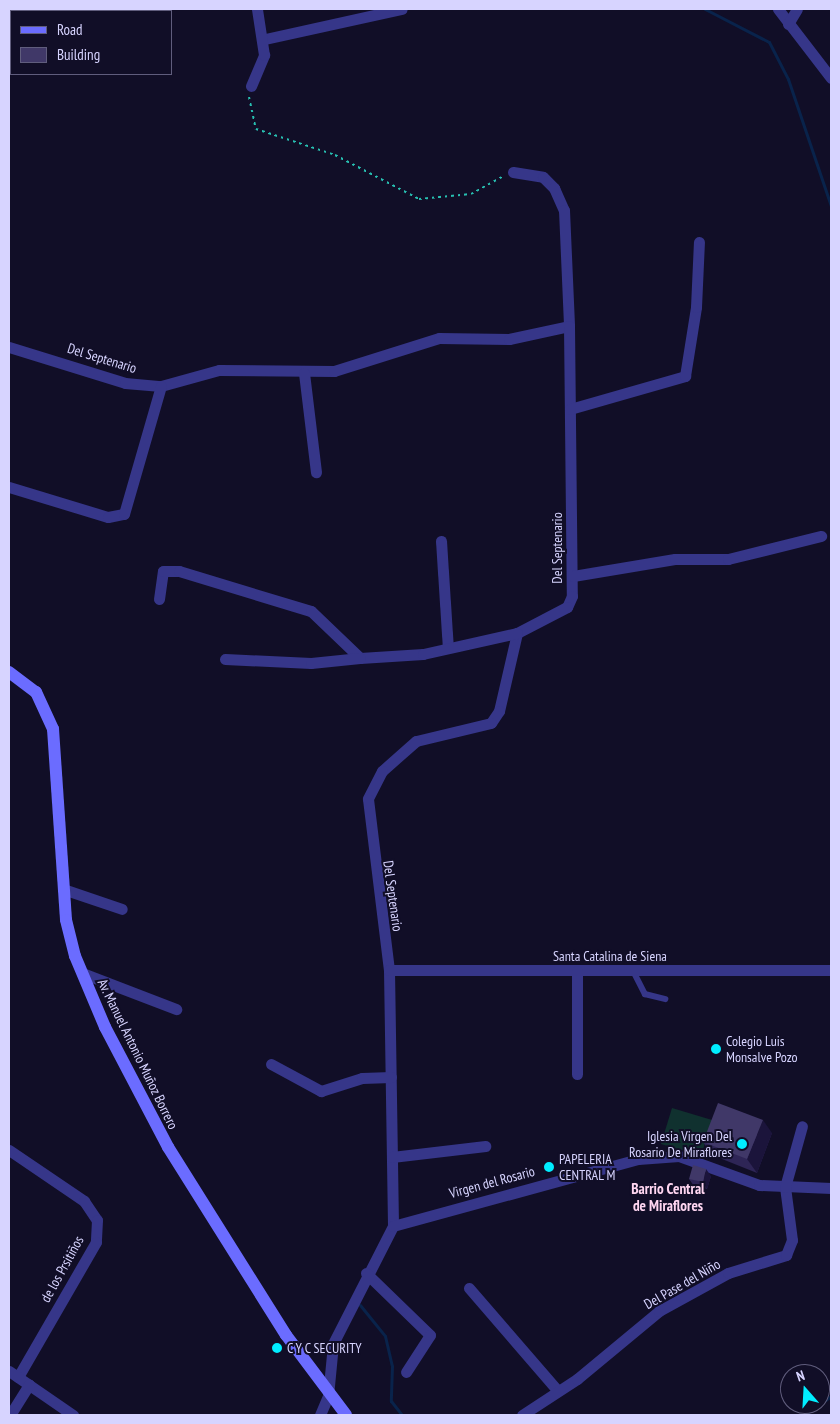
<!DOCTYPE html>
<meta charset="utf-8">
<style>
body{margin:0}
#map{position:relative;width:840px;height:1424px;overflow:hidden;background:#110e27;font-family:"PT Sans Narrow",sans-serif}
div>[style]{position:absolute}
.green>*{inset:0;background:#10312f}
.stream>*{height:3px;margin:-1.5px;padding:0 1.5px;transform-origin:1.5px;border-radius:1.5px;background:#09234b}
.path>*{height:2px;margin-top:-1px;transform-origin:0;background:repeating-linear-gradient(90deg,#27bfb1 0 2.5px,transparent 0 6.5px)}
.lane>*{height:5.5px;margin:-2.75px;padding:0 2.75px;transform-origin:2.75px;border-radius:2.75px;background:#363689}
.street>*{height:11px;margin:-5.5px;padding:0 5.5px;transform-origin:5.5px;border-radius:5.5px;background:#363689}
.secondary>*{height:12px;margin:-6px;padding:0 6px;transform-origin:6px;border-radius:6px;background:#6b6cff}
.wall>*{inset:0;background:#2e2556}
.shaded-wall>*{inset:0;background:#1b143b}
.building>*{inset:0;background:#403868}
.dots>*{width:14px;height:14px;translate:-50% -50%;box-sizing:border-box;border:2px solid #110e27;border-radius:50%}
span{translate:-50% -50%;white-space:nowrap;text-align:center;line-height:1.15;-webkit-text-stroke:4px #110e27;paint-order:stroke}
.street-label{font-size:14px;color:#d7d4ff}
.poi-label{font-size:14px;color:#d7d4ff}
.left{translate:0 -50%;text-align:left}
.right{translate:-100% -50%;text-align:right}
.neighbourhood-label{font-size:15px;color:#ffd6f1;font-weight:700}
.frame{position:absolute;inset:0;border:10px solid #d7d4ff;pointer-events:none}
.legend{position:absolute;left:10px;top:10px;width:162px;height:65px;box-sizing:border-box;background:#110e27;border:1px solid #605d7d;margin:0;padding:6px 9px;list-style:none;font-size:15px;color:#d7d4ff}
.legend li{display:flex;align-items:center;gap:10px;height:25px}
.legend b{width:25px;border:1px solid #605d7d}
.north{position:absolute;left:780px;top:1364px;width:50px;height:50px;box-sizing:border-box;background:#110e27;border:1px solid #605d7d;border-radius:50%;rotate:341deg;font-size:14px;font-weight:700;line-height:20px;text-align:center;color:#d7d4ff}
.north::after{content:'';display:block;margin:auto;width:18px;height:22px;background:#00edff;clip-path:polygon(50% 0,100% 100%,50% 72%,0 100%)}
</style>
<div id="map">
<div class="green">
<div style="clip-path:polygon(672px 1108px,712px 1120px,701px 1156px,661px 1144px)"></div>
</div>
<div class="stream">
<div style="left:705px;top:9px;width:72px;rotate:27.3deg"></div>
<div style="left:769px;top:42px;width:42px;rotate:62.8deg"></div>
<div style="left:788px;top:79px;width:134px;rotate:71.3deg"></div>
<div style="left:360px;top:1305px;width:40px;rotate:51deg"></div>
<div style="left:385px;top:1336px;width:31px;rotate:77deg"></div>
<div style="left:392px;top:1366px;width:35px;rotate:92deg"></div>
<div style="left:391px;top:1401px;width:18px;rotate:52deg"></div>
<div style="left:820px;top:1404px;width:14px;rotate:-36deg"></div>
<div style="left:804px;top:1415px;width:19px;rotate:-35deg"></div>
</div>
<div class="path">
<div style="left:249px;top:97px;width:33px;rotate:78deg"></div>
<div style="left:256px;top:129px;width:83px;rotate:18.2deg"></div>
<div style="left:335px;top:155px;width:95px;rotate:27.6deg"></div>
<div style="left:419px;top:199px;width:52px;rotate:-5.5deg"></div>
<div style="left:471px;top:194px;width:38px;rotate:-29deg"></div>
</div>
<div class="lane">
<div style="left:633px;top:970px;width:27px;rotate:63deg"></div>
<div style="left:645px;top:994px;width:21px;rotate:14deg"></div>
</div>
<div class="street">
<div style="left:778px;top:9px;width:87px;rotate:52.5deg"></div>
<div style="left:788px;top:24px;width:17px;rotate:-59deg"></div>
<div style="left:265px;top:39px;width:140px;rotate:-12.4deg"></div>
<div style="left:251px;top:86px;width:34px;rotate:-67deg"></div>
<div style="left:264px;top:55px;width:47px;rotate:-98.7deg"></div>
<div style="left:513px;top:172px;width:30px;rotate:9deg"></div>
<div style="left:543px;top:177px;width:16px;rotate:45deg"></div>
<div style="left:554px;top:188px;width:24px;rotate:66deg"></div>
<div style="left:564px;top:210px;width:116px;rotate:87.5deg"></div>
<div style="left:9px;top:347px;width:121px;rotate:17.2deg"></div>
<div style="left:125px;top:383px;width:36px;rotate:5deg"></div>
<div style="left:161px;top:386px;width:60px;rotate:-15.4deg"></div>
<div style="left:219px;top:370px;width:115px;rotate:0.5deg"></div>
<div style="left:334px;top:371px;width:110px;rotate:-17.4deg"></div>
<div style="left:439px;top:338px;width:70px;rotate:0.8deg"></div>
<div style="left:509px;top:339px;width:61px;rotate:-12.2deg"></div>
<div style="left:569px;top:326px;width:270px;rotate:89.4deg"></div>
<div style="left:572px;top:596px;width:12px;rotate:114deg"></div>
<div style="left:567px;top:607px;width:56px;rotate:152.5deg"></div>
<div style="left:517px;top:633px;width:80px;rotate:103deg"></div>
<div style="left:499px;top:711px;width:14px;rotate:124deg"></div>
<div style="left:491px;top:723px;width:77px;rotate:166.5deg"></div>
<div style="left:416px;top:741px;width:45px;rotate:138.6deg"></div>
<div style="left:382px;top:771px;width:31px;rotate:117deg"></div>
<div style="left:368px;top:799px;width:172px;rotate:83deg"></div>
<div style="left:389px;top:970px;width:256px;rotate:89.1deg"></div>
<div style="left:393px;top:1226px;width:132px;rotate:117deg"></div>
<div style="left:333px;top:1344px;width:52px;rotate:95.5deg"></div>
<div style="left:328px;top:1396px;width:21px;rotate:113deg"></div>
<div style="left:304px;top:373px;width:100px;rotate:83.1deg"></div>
<div style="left:570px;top:409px;width:120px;rotate:-16deg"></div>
<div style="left:685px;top:376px;width:70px;rotate:-80.9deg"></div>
<div style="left:696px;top:307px;width:65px;rotate:-87.4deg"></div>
<div style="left:9px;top:487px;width:103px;rotate:16.9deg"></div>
<div style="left:108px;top:517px;width:16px;rotate:-11deg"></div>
<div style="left:124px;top:514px;width:133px;rotate:-73.9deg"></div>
<div style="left:441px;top:541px;width:107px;rotate:86.3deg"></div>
<div style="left:573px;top:576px;width:103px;rotate:-9.5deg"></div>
<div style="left:675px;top:559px;width:53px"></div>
<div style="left:728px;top:559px;width:96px;rotate:-13.9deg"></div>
<div style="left:159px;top:599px;width:28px;rotate:-82deg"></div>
<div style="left:163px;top:571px;width:16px"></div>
<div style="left:179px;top:571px;width:138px;rotate:16.9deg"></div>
<div style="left:311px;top:611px;width:68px;rotate:43.8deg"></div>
<div style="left:360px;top:658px;width:63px;rotate:-3.6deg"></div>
<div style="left:423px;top:654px;width:96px;rotate:-12.6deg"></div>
<div style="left:225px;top:659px;width:86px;rotate:2.7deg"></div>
<div style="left:311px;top:663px;width:49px;rotate:-5.8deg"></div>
<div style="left:63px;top:889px;width:62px;rotate:18.7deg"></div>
<div style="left:389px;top:970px;width:442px"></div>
<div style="left:82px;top:973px;width:101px;rotate:21deg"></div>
<div style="left:271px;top:1064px;width:57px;rotate:28.4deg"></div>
<div style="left:321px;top:1091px;width:43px;rotate:-17.6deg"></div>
<div style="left:362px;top:1078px;width:29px;rotate:-2deg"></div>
<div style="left:577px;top:1074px;width:103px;rotate:-90deg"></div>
<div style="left:9px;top:1150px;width:91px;rotate:34.2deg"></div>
<div style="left:84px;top:1201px;width:23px;rotate:56deg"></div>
<div style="left:97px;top:1220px;width:22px;rotate:93deg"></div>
<div style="left:96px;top:1242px;width:156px;rotate:120deg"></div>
<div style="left:392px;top:1157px;width:94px;rotate:-6.7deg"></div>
<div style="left:393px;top:1226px;width:254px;rotate:-15.3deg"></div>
<div style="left:638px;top:1159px;width:41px;rotate:-4.2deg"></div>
<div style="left:679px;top:1156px;width:85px;rotate:19.9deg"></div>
<div style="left:759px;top:1185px;width:72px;rotate:2.4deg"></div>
<div style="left:366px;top:1273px;width:89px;rotate:44.1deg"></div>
<div style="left:430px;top:1335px;width:44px;rotate:123deg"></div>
<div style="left:469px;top:1288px;width:136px;rotate:49.2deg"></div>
<div style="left:9px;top:1371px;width:78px;rotate:34.5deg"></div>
<div style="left:10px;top:1415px;width:36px;rotate:-58deg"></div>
<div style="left:522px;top:1415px;width:66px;rotate:-33.2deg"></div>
<div style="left:577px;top:1379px;width:107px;rotate:-39.7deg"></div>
<div style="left:659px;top:1311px;width:79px;rotate:-28.8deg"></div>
<div style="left:728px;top:1273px;width:61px;rotate:-17.2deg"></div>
<div style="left:786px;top:1255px;width:16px;rotate:-68deg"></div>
<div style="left:792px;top:1240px;width:53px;rotate:-97.5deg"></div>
<div style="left:785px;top:1187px;width:63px;rotate:-74.4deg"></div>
</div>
<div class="secondary">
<div style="left:9px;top:672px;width:34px;rotate:37deg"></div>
<div style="left:36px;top:692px;width:41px;rotate:65.3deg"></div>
<div style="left:53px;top:729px;width:191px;rotate:86.1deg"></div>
<div style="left:66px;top:920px;width:37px;rotate:76deg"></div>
<div style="left:75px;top:956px;width:77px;rotate:67.1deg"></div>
<div style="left:105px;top:1027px;width:136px;rotate:62.3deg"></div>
<div style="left:168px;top:1147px;width:222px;rotate:57.9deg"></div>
<div style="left:286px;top:1335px;width:100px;rotate:53.1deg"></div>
</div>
<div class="wall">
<div style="clip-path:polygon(772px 1133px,757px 1173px,712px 1155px,703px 1142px)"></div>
<div style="clip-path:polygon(711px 1176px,707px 1189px,694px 1186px,689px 1179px)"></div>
</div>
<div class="shaded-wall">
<div style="clip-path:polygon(763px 1120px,772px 1133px,757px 1173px,747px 1159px)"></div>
<div style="clip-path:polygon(706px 1169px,711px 1176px,707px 1189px,703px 1182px)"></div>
</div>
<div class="building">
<div style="clip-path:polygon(718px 1103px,763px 1120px,747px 1159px,703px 1142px)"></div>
<div style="clip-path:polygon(693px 1165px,706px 1169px,703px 1182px,689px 1179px)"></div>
</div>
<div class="dots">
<div style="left:716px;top:1049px;background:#00edff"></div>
<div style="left:742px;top:1144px;background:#00edff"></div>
<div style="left:549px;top:1167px;background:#00edff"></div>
<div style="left:277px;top:1348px;background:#00edff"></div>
</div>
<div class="street-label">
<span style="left:102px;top:358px;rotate:17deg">Del Septenario</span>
<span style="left:557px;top:548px;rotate:-90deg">Del Septenario</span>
<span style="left:393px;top:896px;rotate:82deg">Del Septenario</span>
<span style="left:610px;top:956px">Santa Catalina de Siena</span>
<span style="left:138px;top:1054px;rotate:64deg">Av. Manuel Antonio Muñoz Borrero</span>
<span style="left:492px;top:1182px;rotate:-15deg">Virgen del Rosario</span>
<span style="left:62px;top:1269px;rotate:-61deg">de los Prsitiños</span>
<span style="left:682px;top:1284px;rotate:-30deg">Del Pase del Niño</span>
</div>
<div class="poi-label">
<span class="left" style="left:726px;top:1049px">Colegio Luis<br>Monsalve Pozo</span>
<span class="right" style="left:732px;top:1144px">Iglesia Virgen Del<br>Rosario De Miraflores</span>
<span class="left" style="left:559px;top:1167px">PAPELERIA<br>CENTRAL M</span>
<span class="left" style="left:287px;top:1348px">C Y C SECURITY</span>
</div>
<div class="neighbourhood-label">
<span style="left:668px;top:1197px">Barrio Central<br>de Miraflores</span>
</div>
<div class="frame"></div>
<ul class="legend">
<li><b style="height:6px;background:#6b6cff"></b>Road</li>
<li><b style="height:14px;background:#403868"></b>Building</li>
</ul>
<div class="north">N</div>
</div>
